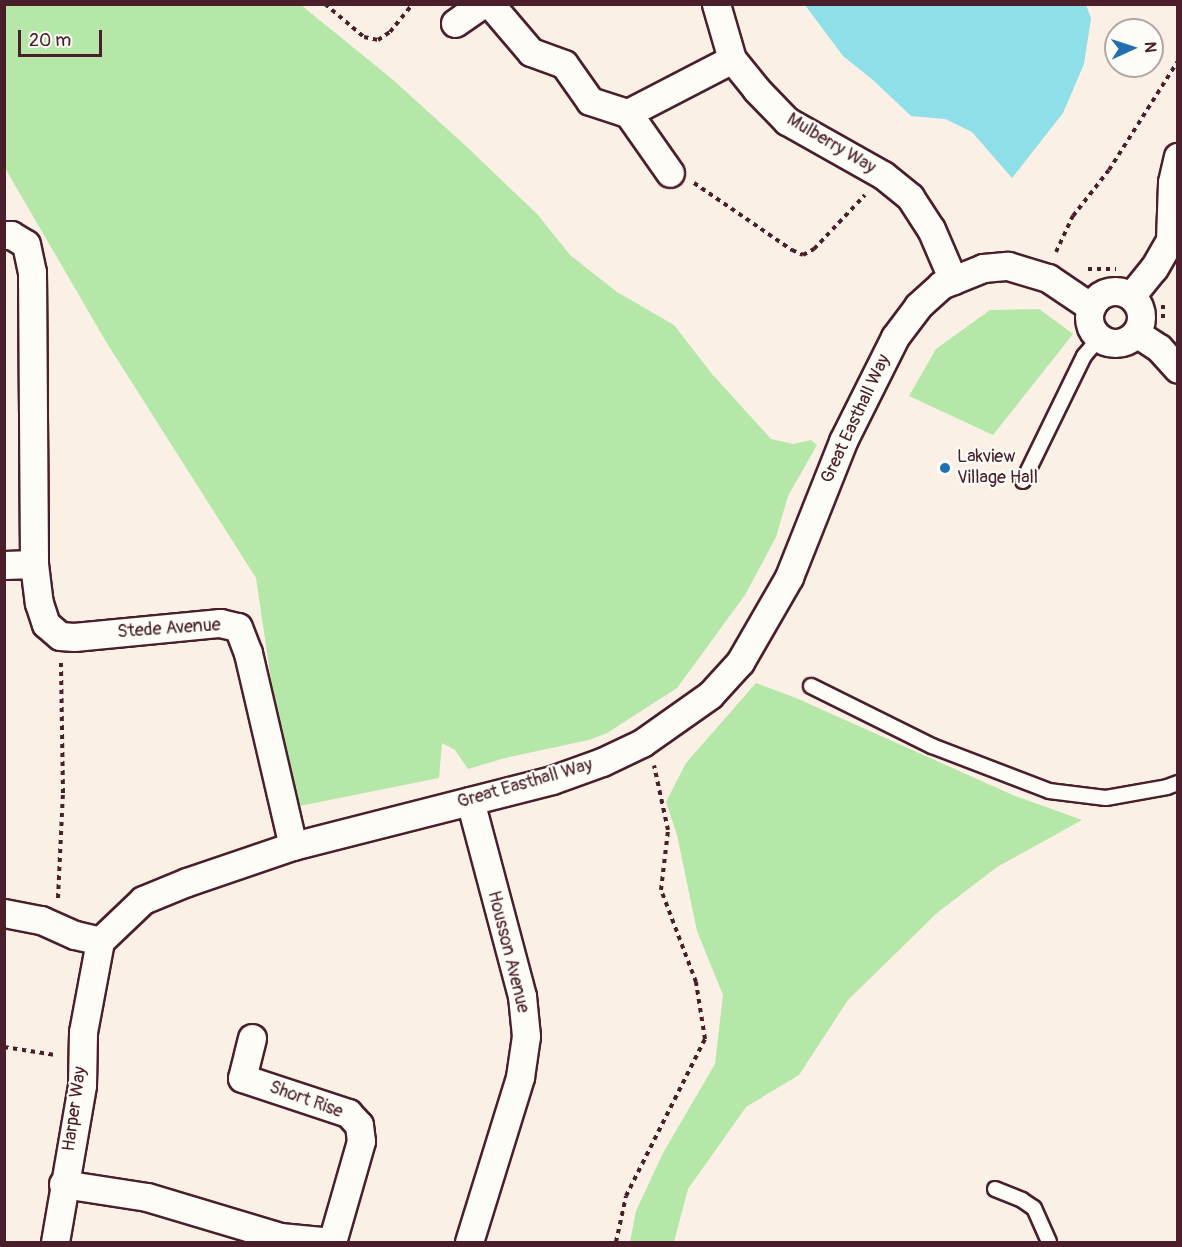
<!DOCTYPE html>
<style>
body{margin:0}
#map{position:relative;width:1182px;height:1247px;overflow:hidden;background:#faf0e5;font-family:Pangolin,sans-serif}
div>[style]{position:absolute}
.green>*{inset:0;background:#b4e7a8}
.water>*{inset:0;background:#8edfe8}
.path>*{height:4px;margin-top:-2px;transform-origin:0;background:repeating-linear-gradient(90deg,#4a1f2b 0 4.5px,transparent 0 9px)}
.roads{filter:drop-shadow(2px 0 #4a1f2b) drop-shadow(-2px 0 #4a1f2b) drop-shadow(0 2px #4a1f2b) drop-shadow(0 -2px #4a1f2b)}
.service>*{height:14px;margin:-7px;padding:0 7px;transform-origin:7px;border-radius:7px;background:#fdfcf7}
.minor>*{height:27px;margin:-13.5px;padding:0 13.5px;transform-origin:13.5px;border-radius:13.5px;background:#fdfcf7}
.minor>.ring{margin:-13.5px;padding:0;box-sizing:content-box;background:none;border:27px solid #fdfcf7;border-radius:50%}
.dots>*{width:16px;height:16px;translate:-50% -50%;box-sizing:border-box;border:3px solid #fdfcf7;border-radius:50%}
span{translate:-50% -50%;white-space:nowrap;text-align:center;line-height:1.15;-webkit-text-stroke:4.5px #fdfcf7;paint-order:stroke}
.street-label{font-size:18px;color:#4a1f2b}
.poi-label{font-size:18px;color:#4a1f2b}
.left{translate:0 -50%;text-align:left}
.frame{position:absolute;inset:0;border:6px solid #4a1f2b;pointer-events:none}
.north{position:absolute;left:1104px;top:18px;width:60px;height:60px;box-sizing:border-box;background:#fdfcf7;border:2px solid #b5a4a5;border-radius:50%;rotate:87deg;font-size:16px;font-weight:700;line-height:24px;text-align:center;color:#4a1f2b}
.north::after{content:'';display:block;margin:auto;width:21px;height:27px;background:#1f6fb2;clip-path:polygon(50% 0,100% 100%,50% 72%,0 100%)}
.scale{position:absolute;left:18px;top:30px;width:84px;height:27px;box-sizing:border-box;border:3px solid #4a1f2b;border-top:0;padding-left:8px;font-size:18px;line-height:21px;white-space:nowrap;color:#4a1f2b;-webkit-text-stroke:4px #fdfcf7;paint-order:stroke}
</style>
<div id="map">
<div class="green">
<div style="clip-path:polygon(4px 5px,301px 5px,392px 79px,467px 147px,538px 215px,570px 255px,617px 292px,674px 325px,712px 374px,771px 439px,793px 444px,811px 440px,817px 445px,788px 496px,776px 537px,745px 595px,677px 688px,607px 733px,589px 740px,505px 758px,468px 769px,455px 750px,442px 743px,439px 778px,290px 808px,256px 578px,105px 340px,5px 168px)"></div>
<div style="clip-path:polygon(1039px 309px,1073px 334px,993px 435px,909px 396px,936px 349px,990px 310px)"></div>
<div style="clip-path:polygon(756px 683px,796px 698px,1015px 796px,1082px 820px,997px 867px,937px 913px,848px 1000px,799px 1075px,746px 1107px,688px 1189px,674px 1242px,630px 1242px,636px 1211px,663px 1153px,715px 1064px,723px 995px,697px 931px,677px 835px,666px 802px,686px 763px)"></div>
</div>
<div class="water">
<div style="clip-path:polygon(805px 5px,1086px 5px,1091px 18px,1084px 64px,1063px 113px,1012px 178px,972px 132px,945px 119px,911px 116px,873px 80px,843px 56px)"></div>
</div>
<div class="path">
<div style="left:325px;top:4px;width:51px;rotate:40.2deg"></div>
<div style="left:364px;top:37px;width:14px;rotate:12deg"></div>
<div style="left:378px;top:40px;width:14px;rotate:-34deg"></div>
<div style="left:390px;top:32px;width:36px;rotate:-51deg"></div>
<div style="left:694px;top:183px;width:119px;rotate:34.4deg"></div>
<div style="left:792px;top:250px;width:12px;rotate:24deg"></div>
<div style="left:803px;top:255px;width:13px;rotate:-29deg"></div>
<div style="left:814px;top:249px;width:74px;rotate:-46.6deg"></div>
<div style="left:1056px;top:252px;width:40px;rotate:-65deg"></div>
<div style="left:1073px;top:216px;width:58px;rotate:-52deg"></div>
<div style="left:1109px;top:170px;width:129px;rotate:-57.7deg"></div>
<div style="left:1088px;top:269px;width:28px"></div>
<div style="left:1163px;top:318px;width:16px;rotate:-90deg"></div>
<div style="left:58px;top:898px;width:105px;rotate:-87.3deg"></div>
<div style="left:63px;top:793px;width:130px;rotate:-90.9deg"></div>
<div style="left:4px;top:1047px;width:52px;rotate:8.9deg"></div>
<div style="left:616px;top:1242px;width:47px;rotate:-77.7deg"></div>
<div style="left:626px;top:1196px;width:176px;rotate:-63.3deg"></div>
<div style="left:705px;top:1039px;width:58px;rotate:-99deg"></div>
<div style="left:696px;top:982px;width:98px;rotate:-110.8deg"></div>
<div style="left:661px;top:890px;width:60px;rotate:-83.3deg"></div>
<div style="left:668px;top:830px;width:66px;rotate:-102.2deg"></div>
</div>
<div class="roads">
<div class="service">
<div style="left:1023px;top:481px;width:139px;rotate:-64deg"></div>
<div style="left:1084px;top:356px;width:23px;rotate:-50deg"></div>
<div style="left:811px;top:686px;width:135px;rotate:26.4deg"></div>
<div style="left:932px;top:746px;width:125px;rotate:21deg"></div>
<div style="left:1049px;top:791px;width:57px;rotate:7deg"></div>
<div style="left:1106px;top:798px;width:62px;rotate:-10.2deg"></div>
<div style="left:1167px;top:787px;width:12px;rotate:-20deg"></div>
<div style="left:995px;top:1189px;width:29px;rotate:22deg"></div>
<div style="left:1022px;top:1200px;width:14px;rotate:34deg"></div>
<div style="left:1034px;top:1208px;width:37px;rotate:66deg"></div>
</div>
<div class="minor">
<div style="left:490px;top:4px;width:63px;rotate:49.5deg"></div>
<div style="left:531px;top:52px;width:35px;rotate:20deg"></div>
<div style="left:564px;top:64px;width:45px;rotate:54.9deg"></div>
<div style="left:590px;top:101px;width:40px;rotate:18deg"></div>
<div style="left:628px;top:113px;width:117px;rotate:-27.4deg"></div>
<div style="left:716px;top:4px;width:57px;rotate:73.8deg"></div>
<div style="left:732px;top:59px;width:38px;rotate:51deg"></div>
<div style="left:756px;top:89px;width:45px;rotate:45.9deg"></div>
<div style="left:787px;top:121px;width:110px;rotate:29.4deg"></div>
<div style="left:883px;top:175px;width:35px;rotate:39deg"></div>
<div style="left:910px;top:197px;width:38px;rotate:57deg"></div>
<div style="left:931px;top:229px;width:56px;rotate:66.7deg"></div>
<div style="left:455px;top:23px;width:33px;rotate:-35deg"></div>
<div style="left:628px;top:113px;width:73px;rotate:55deg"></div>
<div style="left:4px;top:235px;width:7px"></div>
<div style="left:11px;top:235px;width:17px;rotate:31deg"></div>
<div style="left:26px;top:244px;width:29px;rotate:78deg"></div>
<div style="left:32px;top:272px;width:292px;rotate:89.6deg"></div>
<div style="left:34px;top:564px;width:39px;rotate:83deg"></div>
<div style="left:39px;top:603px;width:22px;rotate:72deg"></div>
<div style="left:46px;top:624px;width:18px;rotate:41deg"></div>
<div style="left:60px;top:636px;width:14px;rotate:4deg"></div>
<div style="left:74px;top:637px;width:147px;rotate:-5.5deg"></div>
<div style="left:220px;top:623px;width:18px;rotate:13deg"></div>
<div style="left:238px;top:627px;width:28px;rotate:69deg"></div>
<div style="left:248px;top:653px;width:198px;rotate:76.9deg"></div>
<div class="ring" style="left:1089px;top:291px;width:25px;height:25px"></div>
<div style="left:1131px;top:296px;width:36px;rotate:-51deg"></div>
<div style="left:1154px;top:268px;width:32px;rotate:-60deg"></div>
<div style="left:1170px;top:240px;width:58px;rotate:-88deg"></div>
<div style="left:1172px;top:182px;width:26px;rotate:-77deg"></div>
<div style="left:1136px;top:333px;width:27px;rotate:33deg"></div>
<div style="left:1159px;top:348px;width:28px;rotate:48deg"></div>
<div style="left:4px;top:565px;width:30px;rotate:-2deg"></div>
<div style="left:4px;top:913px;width:38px;rotate:11deg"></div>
<div style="left:41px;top:920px;width:37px;rotate:24deg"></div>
<div style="left:75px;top:935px;width:26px;rotate:13deg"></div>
<div style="left:100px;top:941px;width:59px;rotate:-43.6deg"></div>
<div style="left:143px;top:900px;width:48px;rotate:-22.2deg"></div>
<div style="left:187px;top:882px;width:112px;rotate:-18.8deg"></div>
<div style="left:293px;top:846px;width:267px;rotate:-14.3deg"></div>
<div style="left:552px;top:780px;width:53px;rotate:-19.8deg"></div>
<div style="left:602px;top:762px;width:44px;rotate:-25.4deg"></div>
<div style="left:642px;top:743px;width:83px;rotate:-35.2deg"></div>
<div style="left:710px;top:695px;width:45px;rotate:-47.7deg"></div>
<div style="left:740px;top:662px;width:98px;rotate:-60deg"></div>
<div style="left:789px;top:577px;width:146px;rotate:-68.3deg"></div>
<div style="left:843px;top:441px;width:116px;rotate:-63.4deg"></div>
<div style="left:895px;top:337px;width:39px;rotate:-53deg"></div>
<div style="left:918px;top:306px;width:31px;rotate:-42deg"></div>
<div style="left:941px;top:285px;width:45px;rotate:-22deg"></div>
<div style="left:983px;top:268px;width:25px;rotate:-5deg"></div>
<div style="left:1008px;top:266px;width:42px;rotate:16.7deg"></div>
<div style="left:1048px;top:278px;width:52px;rotate:34deg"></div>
<div style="left:252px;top:1038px;width:41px;rotate:104deg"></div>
<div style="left:242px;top:1078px;width:112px;rotate:18.3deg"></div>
<div style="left:348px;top:1113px;width:16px;rotate:47deg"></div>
<div style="left:359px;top:1125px;width:16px;rotate:83deg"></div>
<div style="left:361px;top:1141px;width:105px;rotate:106deg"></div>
<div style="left:63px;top:1184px;width:85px;rotate:8.8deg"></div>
<div style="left:147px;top:1197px;width:139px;rotate:16.7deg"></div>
<div style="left:280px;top:1237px;width:52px;rotate:5.5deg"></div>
<div style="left:55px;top:1242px;width:159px;rotate:-80.2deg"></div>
<div style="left:82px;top:1085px;width:53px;rotate:-88.9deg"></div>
<div style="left:83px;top:1032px;width:93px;rotate:-79.4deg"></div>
<div style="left:469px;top:1242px;width:173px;rotate:-72.8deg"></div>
<div style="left:520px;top:1077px;width:41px;rotate:-81.7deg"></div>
<div style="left:526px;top:1036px;width:40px;rotate:-95.7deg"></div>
<div style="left:522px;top:996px;width:202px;rotate:-104.9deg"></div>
</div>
</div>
<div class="dots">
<div style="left:945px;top:468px;background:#1f6fb2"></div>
</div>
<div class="street-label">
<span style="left:831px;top:144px;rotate:31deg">Mulberry Way</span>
<span style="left:856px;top:419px;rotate:-65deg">Great Easthall Way</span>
<span style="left:169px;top:629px;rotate:-4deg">Stede Avenue</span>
<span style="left:525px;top:784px;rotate:-16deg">Great Easthall Way</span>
<span style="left:508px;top:952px;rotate:76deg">Housson Avenue</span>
<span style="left:306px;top:1100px;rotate:20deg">Short Rise</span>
<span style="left:75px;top:1109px;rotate:-82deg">Harper Way</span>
</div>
<div class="poi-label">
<span class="left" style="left:957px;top:468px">Lakview<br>Village Hall</span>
</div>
<div class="frame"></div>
<div class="north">N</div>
<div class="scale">20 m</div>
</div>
